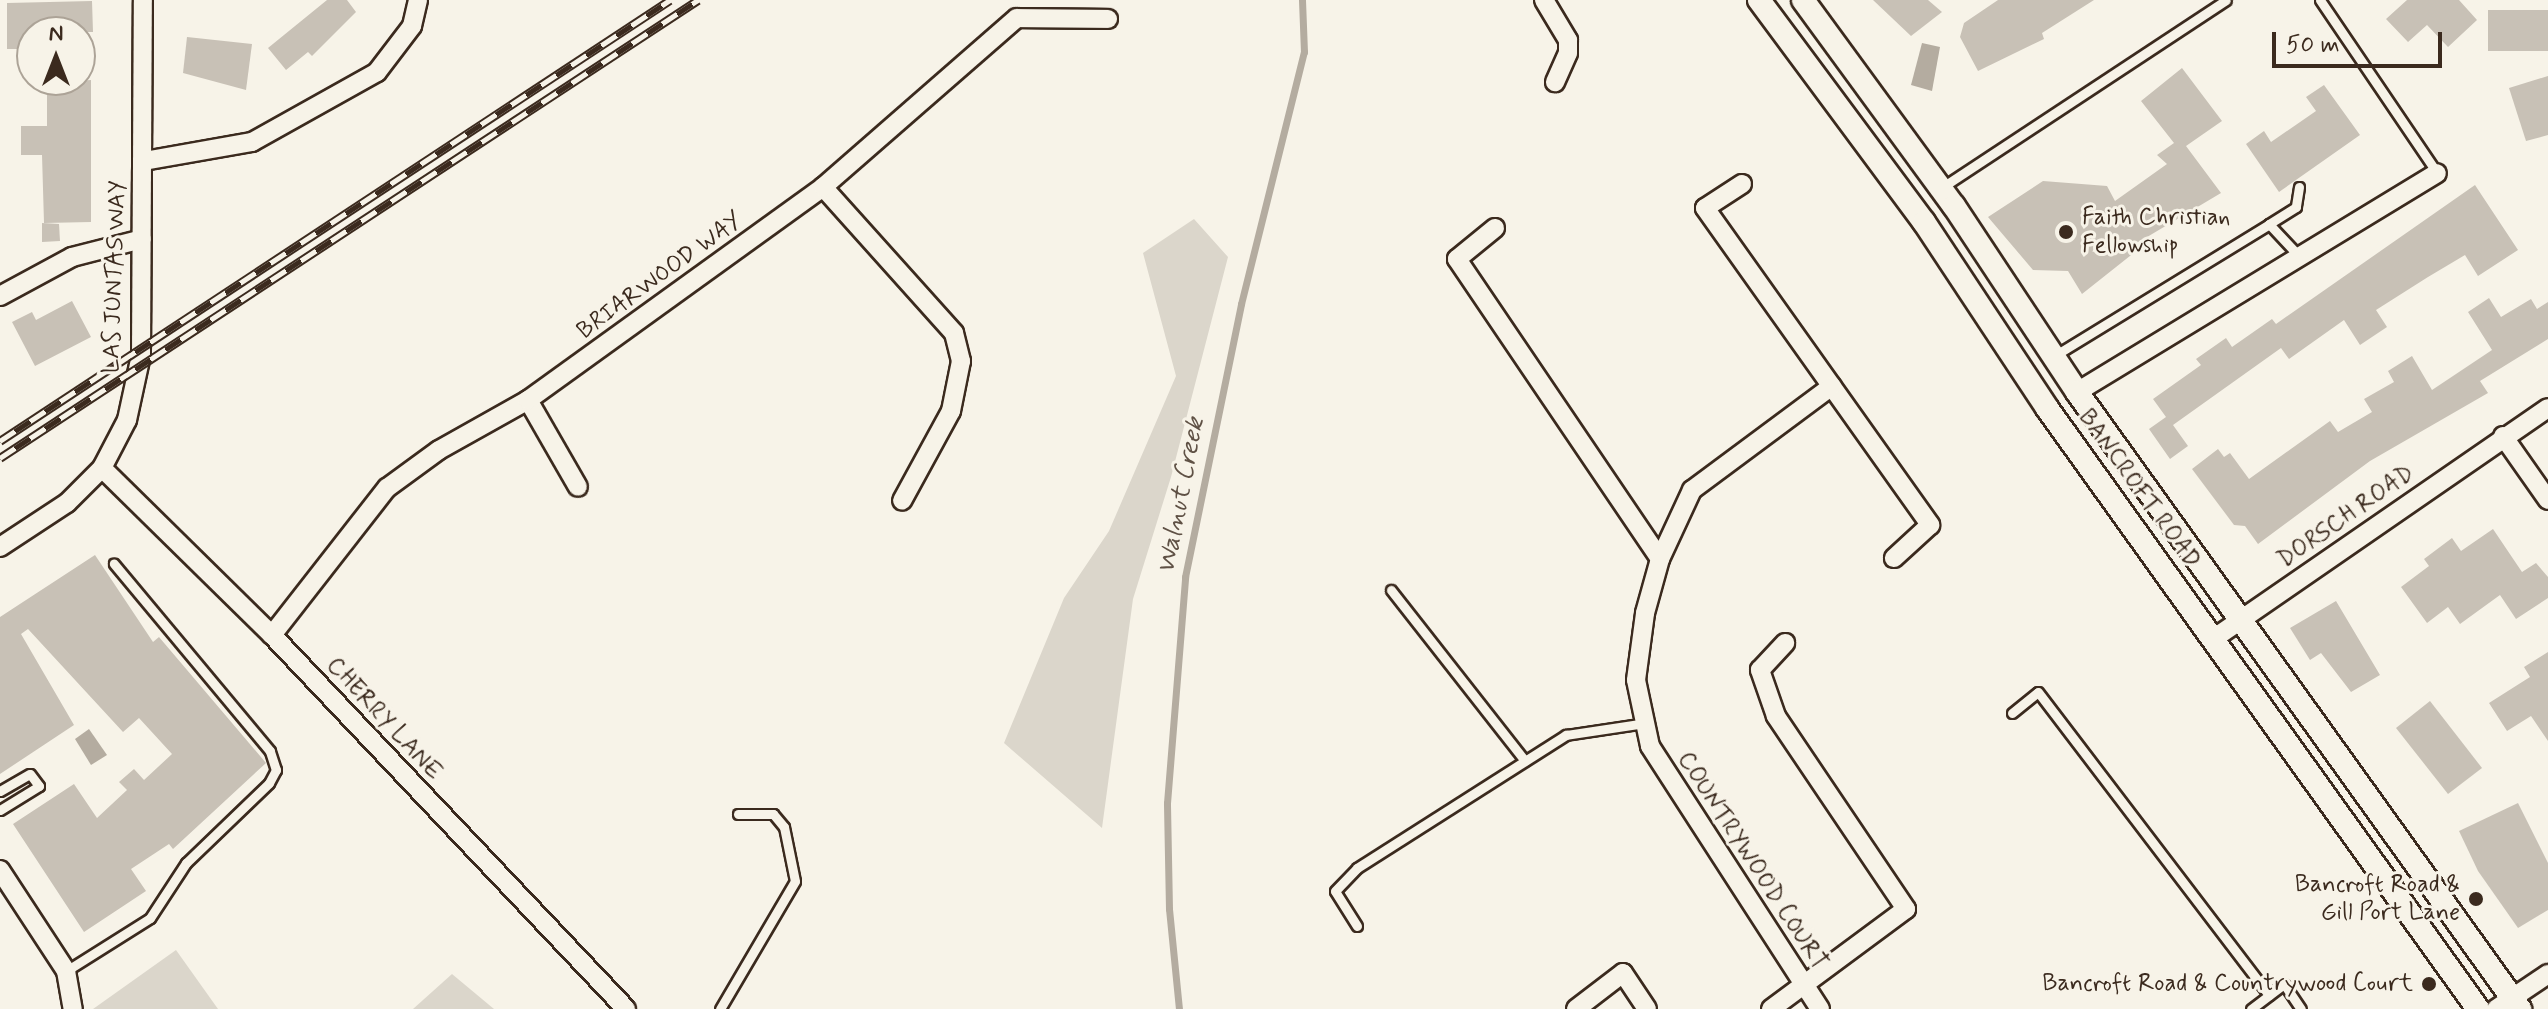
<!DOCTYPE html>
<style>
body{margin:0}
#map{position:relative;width:2548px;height:1009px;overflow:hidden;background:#f7f3e8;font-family:Mynerve,sans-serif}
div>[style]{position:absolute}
.green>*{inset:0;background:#dbd6cb}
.water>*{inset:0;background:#b4aca0}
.stream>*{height:7px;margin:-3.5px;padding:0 3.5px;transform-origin:3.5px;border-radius:3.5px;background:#b4aca0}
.building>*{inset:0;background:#c8c1b6}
.roads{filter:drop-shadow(2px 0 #3b2a1e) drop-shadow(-2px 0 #3b2a1e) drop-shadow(0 2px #3b2a1e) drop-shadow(0 -2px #3b2a1e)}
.service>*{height:9px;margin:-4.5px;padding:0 4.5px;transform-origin:4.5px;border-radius:4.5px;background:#f7f3e8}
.minor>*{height:18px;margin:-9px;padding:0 9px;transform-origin:9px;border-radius:9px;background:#f7f3e8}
.tertiary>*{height:22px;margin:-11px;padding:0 11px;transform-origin:11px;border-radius:11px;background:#f7f3e8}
.rail>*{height:9px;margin-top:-4.5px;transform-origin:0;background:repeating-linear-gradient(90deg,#f7f3e8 0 18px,#3b2a1e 0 36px);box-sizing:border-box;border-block:2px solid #3b2a1e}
.dots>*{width:22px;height:22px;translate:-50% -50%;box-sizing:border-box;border:4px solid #f7f3e8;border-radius:50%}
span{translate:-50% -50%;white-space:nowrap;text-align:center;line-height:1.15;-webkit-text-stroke:6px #f7f3e8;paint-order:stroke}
.poi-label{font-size:24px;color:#3b2a1e}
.left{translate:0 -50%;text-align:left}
.right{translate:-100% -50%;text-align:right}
.street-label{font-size:24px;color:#3b2a1e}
.water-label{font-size:26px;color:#5f5145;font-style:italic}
.north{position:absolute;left:16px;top:16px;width:80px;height:80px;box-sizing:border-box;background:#f7f3e8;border:2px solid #aca397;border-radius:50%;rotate:0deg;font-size:22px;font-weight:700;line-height:32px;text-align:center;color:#3b2a1e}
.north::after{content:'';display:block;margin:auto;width:28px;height:36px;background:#3b2a1e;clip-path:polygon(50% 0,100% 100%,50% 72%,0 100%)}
.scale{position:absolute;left:2272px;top:32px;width:170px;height:36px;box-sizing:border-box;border:4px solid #3b2a1e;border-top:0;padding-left:10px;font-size:24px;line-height:28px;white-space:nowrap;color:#3b2a1e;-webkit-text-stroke:6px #f7f3e8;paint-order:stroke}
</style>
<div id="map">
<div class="green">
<div style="clip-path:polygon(1194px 219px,1228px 257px,1171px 477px,1133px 599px,1102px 828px,1004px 743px,1064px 598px,1109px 531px,1176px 376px,1143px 253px)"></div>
<div style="clip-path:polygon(176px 950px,218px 1009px,93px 1009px)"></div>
<div style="clip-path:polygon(452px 974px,494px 1009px,413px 1009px)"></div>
</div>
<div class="water">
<div style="clip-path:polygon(1922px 43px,1940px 47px,1932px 91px,1911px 85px)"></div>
<div style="clip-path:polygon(89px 729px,107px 755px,91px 765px,75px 739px)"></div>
</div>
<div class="stream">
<div style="left:1179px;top:1009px;width:100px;rotate:-95.7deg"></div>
<div style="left:1169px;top:909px;width:106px;rotate:-91.1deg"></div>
<div style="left:1167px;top:803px;width:227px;rotate:-85.4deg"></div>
<div style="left:1185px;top:577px;width:279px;rotate:-78.4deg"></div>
<div style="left:1241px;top:304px;width:260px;rotate:-76deg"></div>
<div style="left:1304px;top:52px;width:52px;rotate:-92.2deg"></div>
</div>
<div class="building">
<div style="clip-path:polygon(327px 0,347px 0,356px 12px,312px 56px,308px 52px,286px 70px,268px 48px)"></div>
<div style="clip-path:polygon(1873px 0,1928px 0,1942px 12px,1911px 36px)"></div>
<div style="clip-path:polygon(1998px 0,2094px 0,2042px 33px,2044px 39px,1978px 71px,1960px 37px,1964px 23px)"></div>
<div style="clip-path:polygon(2407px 0,2459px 0,2477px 20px,2448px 47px,2427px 25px,2408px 42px,2386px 19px)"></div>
<div style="clip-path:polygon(92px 1px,93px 32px,32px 32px,32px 49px,7px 49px,7px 3px)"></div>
<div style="clip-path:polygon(2488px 10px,2548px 10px,2548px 51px,2488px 51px)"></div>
<div style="clip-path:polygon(187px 37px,252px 44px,246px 90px,183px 73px)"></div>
<div style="clip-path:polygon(2182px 68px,2222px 121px,2186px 146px,2221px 193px,2137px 243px,2140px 248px,2082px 294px,2068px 271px,2033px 270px,1988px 217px,2043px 181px,2107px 186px,2115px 201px,2167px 164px,2157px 155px,2174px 143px,2141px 101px)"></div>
<div style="clip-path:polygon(2548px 76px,2548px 135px,2526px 141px,2509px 88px)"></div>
<div style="clip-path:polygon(91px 80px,91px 222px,44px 223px,42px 155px,21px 155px,21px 126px,47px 126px,47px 83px)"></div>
<div style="clip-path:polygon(2324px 85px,2360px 135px,2279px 192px,2246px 144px,2264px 131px,2271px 142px,2316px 111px,2306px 97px)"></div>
<div style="clip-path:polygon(2475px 185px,2518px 250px,2478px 276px,2465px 255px,2428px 277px,2376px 310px,2387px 327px,2360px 345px,2344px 320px,2289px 359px,2281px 348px,2173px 425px,2188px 446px,2170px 459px,2149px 429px,2166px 417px,2153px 399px,2201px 365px,2196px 359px,2226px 338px,2232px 347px,2272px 319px,2276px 324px)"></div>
<div style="clip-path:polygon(42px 223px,59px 224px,60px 241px,42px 242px)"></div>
<div style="clip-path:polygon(2489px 298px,2501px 317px,2531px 299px,2537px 309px,2548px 302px,2548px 339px,2480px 381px,2488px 393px,2370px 461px,2258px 544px,2245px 526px,2234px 525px,2192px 469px,2218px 449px,2224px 457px,2230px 453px,2249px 479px,2330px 421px,2338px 432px,2372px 412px,2364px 399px,2394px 382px,2388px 371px,2412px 356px,2432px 390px,2492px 350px,2468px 312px)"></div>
<div style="clip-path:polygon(72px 301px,91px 337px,35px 366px,12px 322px,32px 312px,36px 320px)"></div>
<div style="clip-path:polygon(2493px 529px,2522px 572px,2536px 563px,2548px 577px,2548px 598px,2516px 619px,2500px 595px,2460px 624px,2448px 607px,2427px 623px,2401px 587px,2429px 566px,2424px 559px,2452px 538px,2461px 551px)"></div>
<div style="clip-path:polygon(95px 555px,153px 642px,159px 637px,266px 763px,173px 849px,169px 844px,131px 869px,146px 891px,84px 932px,13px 824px,74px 784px,97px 818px,127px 790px,119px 782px,134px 769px,144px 780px,172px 754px,139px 718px,123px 732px,28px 629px,21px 634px,74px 725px,0 774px,0 617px)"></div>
<div style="clip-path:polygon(2336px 601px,2380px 675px,2351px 692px,2321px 653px,2310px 660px,2290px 628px)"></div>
<div style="clip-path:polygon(2548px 652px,2548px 741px,2531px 716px,2507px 731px,2489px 703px,2530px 677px,2524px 667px)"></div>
<div style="clip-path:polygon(2430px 701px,2482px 768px,2448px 794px,2396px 728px)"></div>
<div style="clip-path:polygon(2518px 803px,2548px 863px,2548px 910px,2518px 928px,2478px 871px,2459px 831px)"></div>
</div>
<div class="roads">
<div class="service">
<div style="left:2320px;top:0;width:209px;rotate:55.9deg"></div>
<div style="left:2299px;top:187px;width:20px;rotate:99deg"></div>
<div style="left:2296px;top:207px;width:32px;rotate:148deg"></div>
<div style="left:2269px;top:224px;width:45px;rotate:46.8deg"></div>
<div style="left:1941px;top:188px;width:341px;rotate:-33.4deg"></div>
<div style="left:2054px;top:356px;width:252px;rotate:-31.5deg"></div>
<div style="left:1391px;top:590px;width:217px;rotate:51.9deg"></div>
<div style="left:2012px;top:713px;width:33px;rotate:-39deg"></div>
<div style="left:2038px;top:692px;width:381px;rotate:52.7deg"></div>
<div style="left:0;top:791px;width:34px;rotate:-30deg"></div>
<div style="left:30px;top:774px;width:15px;rotate:53deg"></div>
<div style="left:39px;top:786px;width:46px;rotate:148.4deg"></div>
<div style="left:1357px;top:926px;width:41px;rotate:-122.2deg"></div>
<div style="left:1335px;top:891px;width:32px;rotate:-46deg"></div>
<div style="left:1357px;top:868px;width:248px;rotate:-32.5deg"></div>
<div style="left:1566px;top:735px;width:80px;rotate:-8.6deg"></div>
<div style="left:66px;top:971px;width:99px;rotate:-32.2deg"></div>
<div style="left:150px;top:918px;width:66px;rotate:-56.8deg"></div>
<div style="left:186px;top:863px;width:115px;rotate:-43.9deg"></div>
<div style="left:269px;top:783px;width:15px;rotate:-62deg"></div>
<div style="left:276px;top:770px;width:20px;rotate:-108deg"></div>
<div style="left:270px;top:751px;width:244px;rotate:-129.8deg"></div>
<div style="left:720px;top:1009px;width:148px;rotate:-59.6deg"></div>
<div style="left:795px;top:881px;width:55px;rotate:-101.5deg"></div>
<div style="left:784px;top:827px;width:17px;rotate:-130deg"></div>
<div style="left:773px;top:814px;width:35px;rotate:180deg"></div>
<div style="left:2251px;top:1009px;width:41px;rotate:-37.1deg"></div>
<div style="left:2284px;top:984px;width:30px;rotate:56deg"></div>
</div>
<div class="minor">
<div style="left:1544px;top:0;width:47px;rotate:59deg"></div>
<div style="left:1568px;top:40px;width:13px;rotate:90deg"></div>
<div style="left:1568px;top:53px;width:32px;rotate:114deg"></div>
<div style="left:144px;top:161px;width:110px;rotate:-10deg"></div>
<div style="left:252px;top:142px;width:143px;rotate:-29.2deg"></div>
<div style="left:377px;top:72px;width:58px;rotate:-52.7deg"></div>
<div style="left:412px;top:26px;width:27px;rotate:-77deg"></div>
<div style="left:1742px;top:184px;width:44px;rotate:147deg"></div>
<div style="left:1705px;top:208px;width:389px;rotate:54.6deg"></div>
<div style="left:1930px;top:525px;width:49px;rotate:137.5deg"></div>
<div style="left:823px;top:187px;width:196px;rotate:48.1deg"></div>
<div style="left:954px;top:333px;width:29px;rotate:76deg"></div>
<div style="left:961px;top:361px;width:51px;rotate:101.3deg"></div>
<div style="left:951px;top:411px;width:102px;rotate:118.6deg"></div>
<div style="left:1495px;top:228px;width:49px;rotate:140.8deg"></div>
<div style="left:1457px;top:259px;width:362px;rotate:55.9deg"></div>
<div style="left:0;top:296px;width:82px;rotate:-28.4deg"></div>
<div style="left:72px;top:257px;width:72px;rotate:-14.4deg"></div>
<div style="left:2077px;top:392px;width:421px;rotate:-31.3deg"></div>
<div style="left:528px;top:400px;width:100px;rotate:60.1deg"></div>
<div style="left:2503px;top:436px;width:78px;rotate:54.9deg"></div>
<div style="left:102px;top:468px;width:238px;rotate:44.5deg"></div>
<div style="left:272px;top:635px;width:515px;rotate:46.57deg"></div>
<div style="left:0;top:547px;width:80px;rotate:-33.3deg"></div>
<div style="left:67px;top:503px;width:49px;rotate:-45deg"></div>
<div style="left:102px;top:468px;width:54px;rotate:-62.5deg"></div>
<div style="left:127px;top:420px;width:66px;rotate:-77.8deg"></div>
<div style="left:141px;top:355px;width:355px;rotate:-89.7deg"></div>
<div style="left:272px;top:635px;width:187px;rotate:-52deg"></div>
<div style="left:387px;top:488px;width:64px;rotate:-36.2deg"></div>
<div style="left:439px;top:450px;width:102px;rotate:-29.3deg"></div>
<div style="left:528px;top:400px;width:364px;rotate:-35.8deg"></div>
<div style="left:823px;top:187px;width:257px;rotate:-41.1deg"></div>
<div style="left:1017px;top:18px;width:91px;rotate:0.6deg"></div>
<div style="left:2216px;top:637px;width:403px;rotate:-34.6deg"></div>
<div style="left:0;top:870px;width:121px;rotate:56.8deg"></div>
<div style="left:66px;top:971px;width:39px;rotate:80deg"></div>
<div style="left:1576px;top:1009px;width:59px;rotate:-37.5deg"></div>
<div style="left:1623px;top:973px;width:43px;rotate:56.3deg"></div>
<div style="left:1771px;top:1009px;width:168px;rotate:-36.5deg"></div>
<div style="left:1906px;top:909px;width:233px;rotate:-124deg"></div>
<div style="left:1776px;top:716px;width:49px;rotate:-109.2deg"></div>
<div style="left:1760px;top:670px;width:37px;rotate:-47deg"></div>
<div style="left:1820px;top:1009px;width:313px;rotate:-122.9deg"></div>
<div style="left:1650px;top:746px;width:67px;rotate:-102deg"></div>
<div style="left:1636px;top:680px;width:68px;rotate:-82.3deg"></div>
<div style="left:1645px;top:613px;width:56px;rotate:-74.5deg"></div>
<div style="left:1660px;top:559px;width:76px;rotate:-65.1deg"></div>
<div style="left:1692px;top:490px;width:174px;rotate:-36.6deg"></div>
<div style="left:2496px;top:1009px;width:63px;rotate:-33.9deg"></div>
</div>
<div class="tertiary">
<div style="left:1759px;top:0;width:277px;rotate:53.4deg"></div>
<div style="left:1924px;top:222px;width:223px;rotate:56.5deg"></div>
<div style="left:2047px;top:408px;width:740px;rotate:54.35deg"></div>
<div style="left:1803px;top:0;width:255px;rotate:53.8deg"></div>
<div style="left:1954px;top:206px;width:223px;rotate:56.5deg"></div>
<div style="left:2077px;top:392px;width:760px;rotate:54.32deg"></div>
</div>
</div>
<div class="rail">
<div style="left:0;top:441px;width:802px;rotate:-33.35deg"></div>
<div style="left:0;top:458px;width:835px;rotate:-33.27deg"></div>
</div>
<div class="dots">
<div style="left:2066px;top:232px;background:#3b2a1e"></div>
<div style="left:2476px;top:899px;background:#3b2a1e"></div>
<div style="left:2429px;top:984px;background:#3b2a1e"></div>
</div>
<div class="poi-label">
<span class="left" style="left:2082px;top:232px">Faith Christian<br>Fellowship</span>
<span class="right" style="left:2460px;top:899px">Bancroft Road &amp;<br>Gill Port Lane</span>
<span class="right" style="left:2413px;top:984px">Bancroft Road &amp; Countrywood Court</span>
</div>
<div class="street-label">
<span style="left:660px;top:276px;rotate:-36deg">BRIARWOOD WAY</span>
<span style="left:115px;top:277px;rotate:-88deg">LAS JUNTAS WAY</span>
<span style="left:2139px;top:489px;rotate:54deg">BANCROFT ROAD</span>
<span style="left:2346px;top:517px;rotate:-35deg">DORSCH ROAD</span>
<span style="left:384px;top:719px;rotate:47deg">CHERRY LANE</span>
<span style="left:1752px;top:861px;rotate:57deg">COUNTRYWOOD COURT</span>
</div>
<div class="water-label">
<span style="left:1182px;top:496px;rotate:-79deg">Walnut Creek</span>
</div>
<div class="north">N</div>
<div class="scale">50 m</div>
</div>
